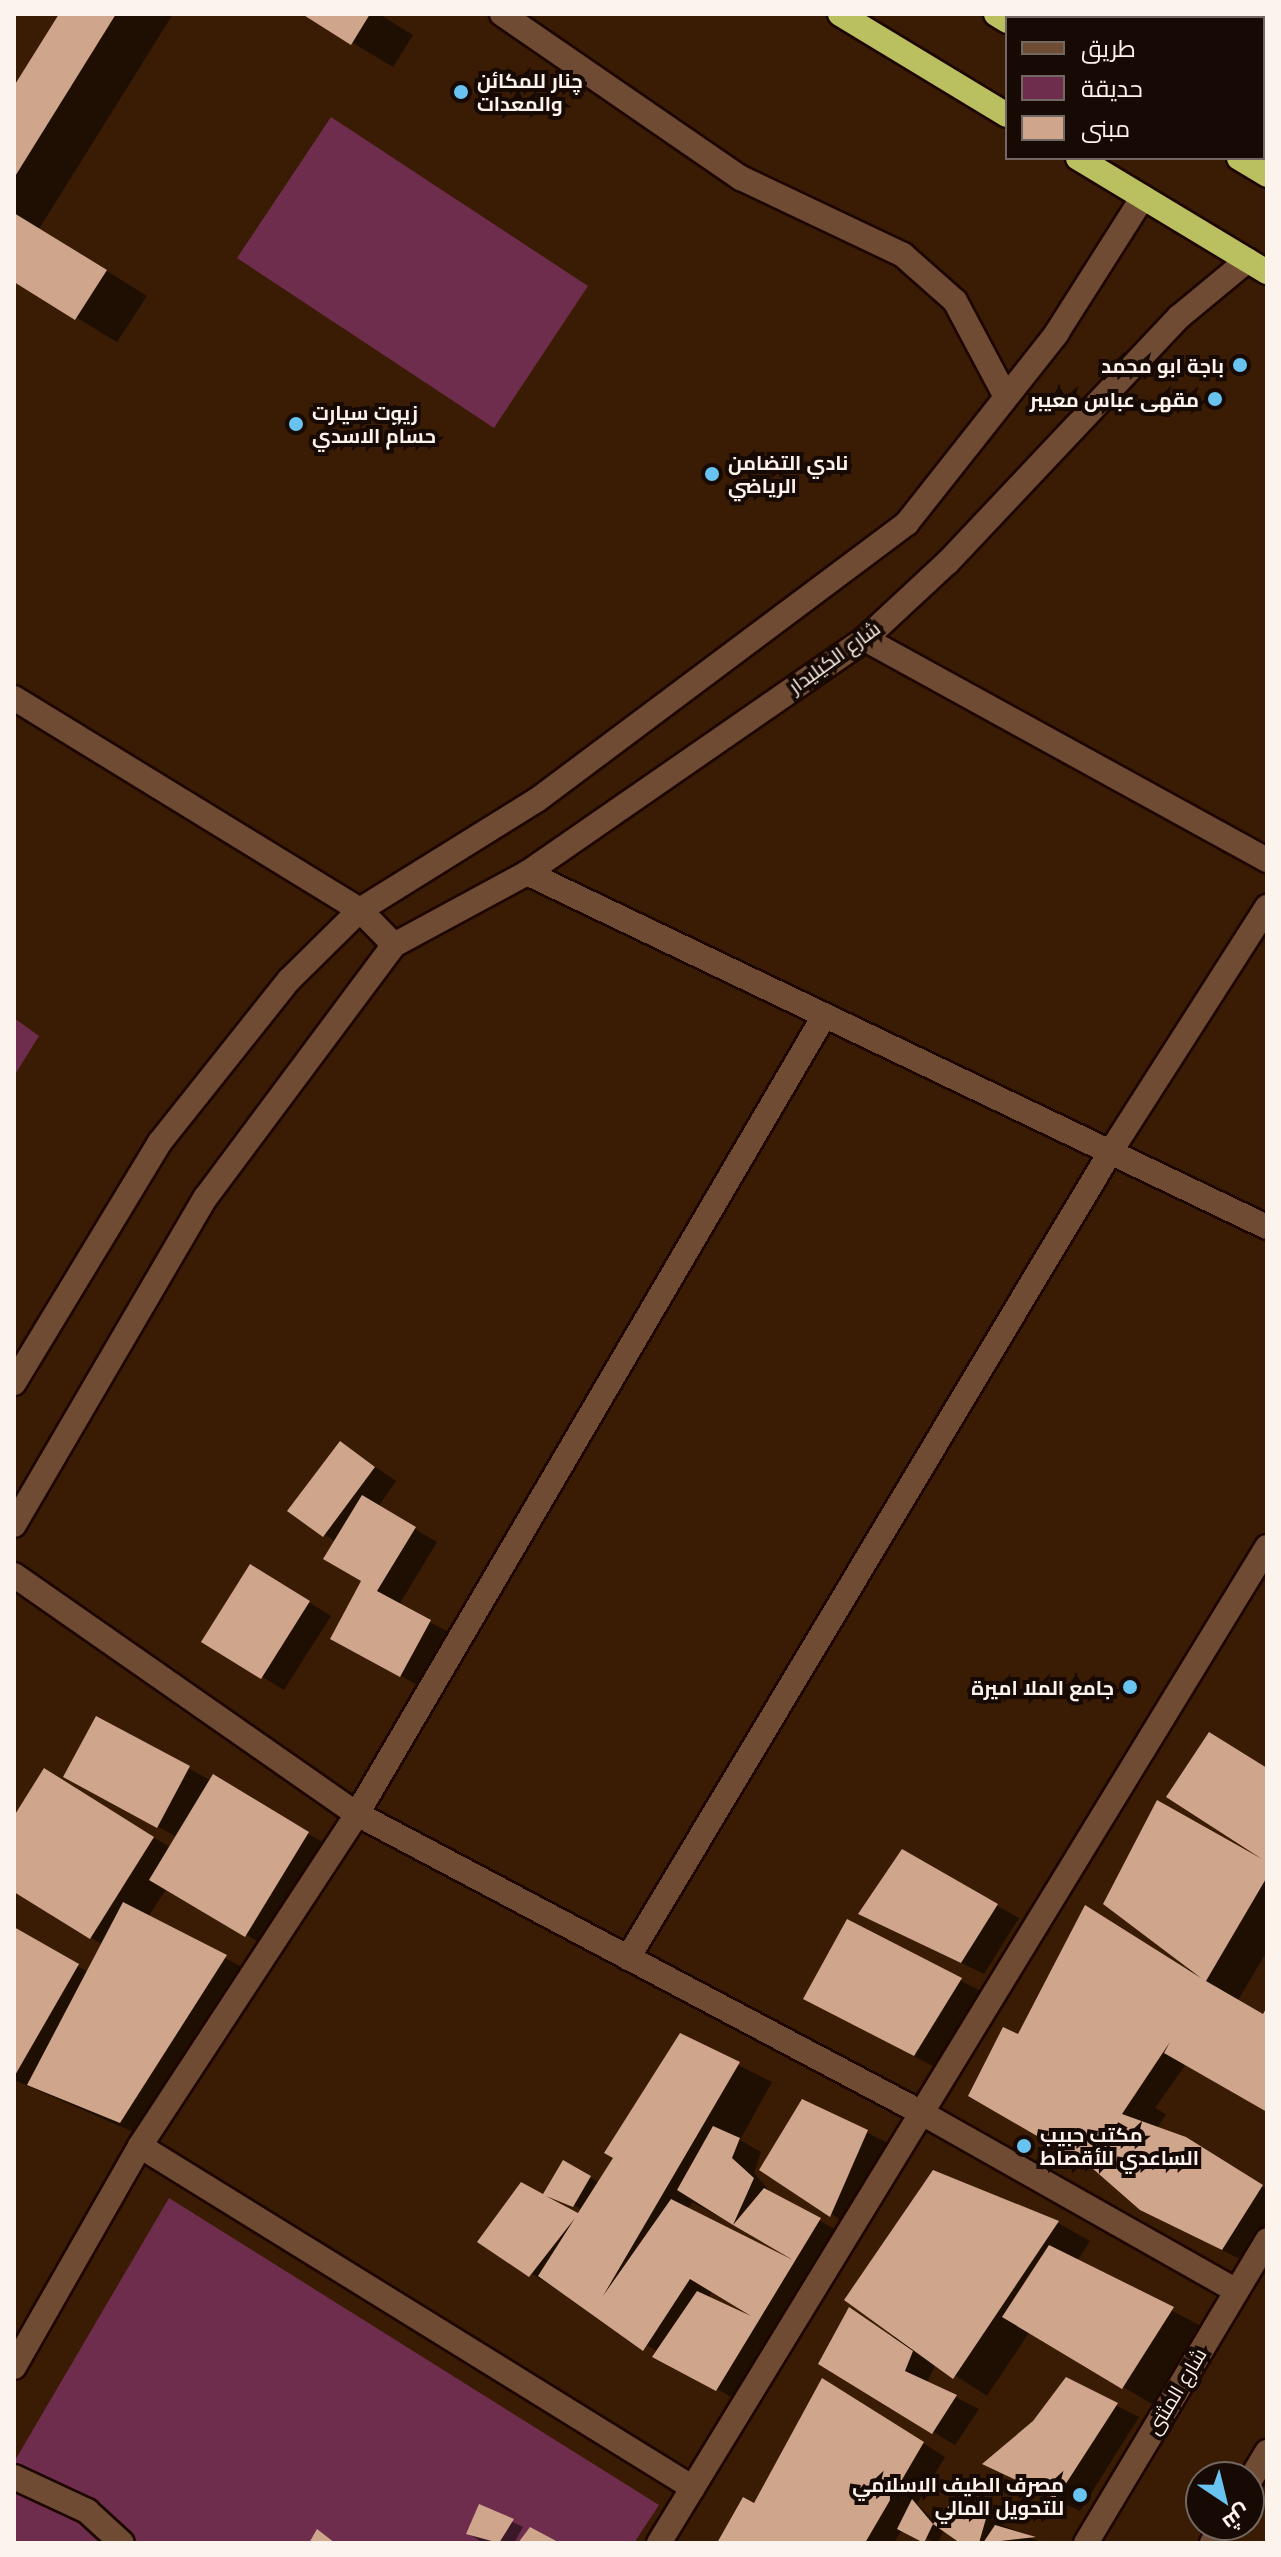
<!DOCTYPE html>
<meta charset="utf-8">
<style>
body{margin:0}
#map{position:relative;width:1281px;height:2557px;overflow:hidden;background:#3a1b04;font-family:"Noto Serif",Cairo,serif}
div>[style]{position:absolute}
.green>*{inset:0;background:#6e2d4c}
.shadow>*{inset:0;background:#0007}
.building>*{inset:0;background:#cfa58c}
.roads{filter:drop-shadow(2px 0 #1d0600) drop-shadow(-2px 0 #1d0600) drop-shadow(0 2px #1d0600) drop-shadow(0 -2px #1d0600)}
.street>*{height:24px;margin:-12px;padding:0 12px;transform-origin:12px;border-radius:12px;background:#6f4b34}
.secondary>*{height:24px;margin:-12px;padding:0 12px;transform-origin:12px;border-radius:12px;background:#6f4b34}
.highway>*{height:24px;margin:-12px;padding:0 12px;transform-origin:12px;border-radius:12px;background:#bac060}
.dots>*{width:22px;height:22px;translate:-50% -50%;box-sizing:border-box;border:4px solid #170903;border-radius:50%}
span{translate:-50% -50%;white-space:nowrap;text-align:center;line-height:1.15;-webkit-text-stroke:8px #170903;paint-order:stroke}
.poi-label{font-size:20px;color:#fcf3ed;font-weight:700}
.left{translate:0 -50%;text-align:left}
.right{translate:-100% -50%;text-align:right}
.street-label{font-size:20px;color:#fcf3ed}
.frame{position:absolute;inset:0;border:16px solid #fcf3ed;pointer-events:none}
.legend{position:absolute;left:1005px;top:16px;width:260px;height:144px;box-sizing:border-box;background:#170903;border:2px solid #736761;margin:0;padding:10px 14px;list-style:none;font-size:24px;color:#fcf3ed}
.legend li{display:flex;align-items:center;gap:16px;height:40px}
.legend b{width:40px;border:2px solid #736761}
.north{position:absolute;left:1185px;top:2461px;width:80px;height:80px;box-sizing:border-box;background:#170903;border:2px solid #736761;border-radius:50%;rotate:145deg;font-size:22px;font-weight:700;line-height:32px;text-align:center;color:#fcf3ed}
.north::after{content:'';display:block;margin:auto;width:28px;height:36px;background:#69c3f1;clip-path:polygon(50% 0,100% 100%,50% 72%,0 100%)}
</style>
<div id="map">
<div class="green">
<div style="clip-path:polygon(331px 117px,588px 286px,494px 428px,237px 258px)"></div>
<div style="clip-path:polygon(14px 1018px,39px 1036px,14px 1076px)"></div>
<div style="clip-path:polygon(169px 2198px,659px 2505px,634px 2543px,14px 2543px,14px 2462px)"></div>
</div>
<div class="shadow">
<div style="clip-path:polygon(61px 14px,173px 14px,39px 229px,147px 296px,117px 342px,14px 280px,14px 90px)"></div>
<div style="clip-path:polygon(305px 14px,379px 14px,413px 35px,393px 67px)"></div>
<div style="clip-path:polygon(340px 1443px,396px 1481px,378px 1507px,437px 1542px,399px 1605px,452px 1634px,423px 1688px,355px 1651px,364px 1580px,336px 1542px,290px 1511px)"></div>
<div style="clip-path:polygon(273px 1580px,331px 1616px,284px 1690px,204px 1641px)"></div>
<div style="clip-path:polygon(97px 1718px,341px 1852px,279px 1954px,167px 1888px,148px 1917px,259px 1976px,154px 2141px,14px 2080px,14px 1930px,88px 1972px,103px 1945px,14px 1890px,14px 1820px,77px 1790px,171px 1848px,177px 1837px,88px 1789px)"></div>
<div style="clip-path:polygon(902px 1852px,1019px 1918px,984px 1974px,861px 1914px)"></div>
<div style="clip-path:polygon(1267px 1864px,1267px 1951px,1237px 2002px,1267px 2019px,1267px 2110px,1186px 2064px,1155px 2108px,1166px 2114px,1157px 2129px,1267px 2189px,1267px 2227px,1246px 2262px,1165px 2222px,1020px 2033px,1086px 1908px,1187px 1970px)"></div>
<div style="clip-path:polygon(848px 1922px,994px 1998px,948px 2074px,806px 1999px)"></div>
<div style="clip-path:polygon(evenodd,681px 2036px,772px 2082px,740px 2140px,761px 2152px,754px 2173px,774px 2196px,842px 2233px,739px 2402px,479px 2241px,544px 2197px,564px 2163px,600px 2183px,681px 2036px,552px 2198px,565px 2200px,583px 2210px,579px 2216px,552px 2198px,681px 2036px,692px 2202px,789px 2255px,786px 2260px,687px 2210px,692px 2202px,681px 2036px,713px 2290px,753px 2315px,752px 2318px,708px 2298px,713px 2290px)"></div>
<div style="clip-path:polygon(803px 2101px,890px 2144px,853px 2228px,762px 2169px)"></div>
<div style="clip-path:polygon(1058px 2223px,1090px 2241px,1077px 2261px,1205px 2328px,1155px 2406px,1030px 2331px,987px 2396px,936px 2363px,927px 2383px,979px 2409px,955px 2445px,821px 2364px,893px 2337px)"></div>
<div style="clip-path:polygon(1066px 2380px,1139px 2417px,1080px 2511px,1007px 2476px)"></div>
<div style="clip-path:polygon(845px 2393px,945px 2457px,917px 2504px,936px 2523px,986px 2517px,1042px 2543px,963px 2543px,944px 2529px,938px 2543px,902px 2529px,894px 2543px,720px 2543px)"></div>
<div style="clip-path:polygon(480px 2506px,523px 2527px,514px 2543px,483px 2543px,468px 2533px)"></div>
</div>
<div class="building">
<div style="clip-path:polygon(59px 14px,116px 14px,14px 178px,14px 86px)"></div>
<div style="clip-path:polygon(302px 14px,370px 14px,351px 45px)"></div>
<div style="clip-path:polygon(14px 213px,107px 270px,75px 320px,14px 282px)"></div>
<div style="clip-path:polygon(340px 1441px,375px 1467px,323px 1537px,287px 1511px)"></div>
<div style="clip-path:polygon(362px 1495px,416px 1527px,377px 1591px,431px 1620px,400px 1677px,330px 1639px,361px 1581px,323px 1559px)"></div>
<div style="clip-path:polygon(250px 1564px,310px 1601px,261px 1679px,201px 1642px)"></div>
<div style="clip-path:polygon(96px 1716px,190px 1766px,157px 1828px,63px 1777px)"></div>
<div style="clip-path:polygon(1209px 1732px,1267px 1768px,1267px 1877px,1206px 1981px,1263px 2014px,1267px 2007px,1267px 2112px,1164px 2053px,1170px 2042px,1122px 2114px,1186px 2137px,1263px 2185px,1222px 2250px,1140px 2210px,1092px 2168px,968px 2096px,1003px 2027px,1018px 2034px,1085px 1905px,1201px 1978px,1103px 1904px,1157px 1800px,1262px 1859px,1166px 1797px)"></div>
<div style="clip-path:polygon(44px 1768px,154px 1837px,90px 1939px,14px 1892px,14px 1816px)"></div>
<div style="clip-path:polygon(213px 1774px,309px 1832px,245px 1937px,149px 1880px)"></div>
<div style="clip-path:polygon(902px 1849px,998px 1904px,961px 1963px,858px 1914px)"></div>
<div style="clip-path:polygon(123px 1902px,227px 1955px,120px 2123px,27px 2085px)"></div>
<div style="clip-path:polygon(847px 1919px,962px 1978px,914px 2056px,803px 1999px)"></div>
<div style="clip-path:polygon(14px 1927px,79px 1964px,14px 2077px)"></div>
<div style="clip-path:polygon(680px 2033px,740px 2062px,603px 2296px,671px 2199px,793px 2260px,733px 2225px,677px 2190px,713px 2126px,740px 2138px,732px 2158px,754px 2178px,733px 2225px,764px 2188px,821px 2218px,716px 2391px,652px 2357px,697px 2291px,751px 2316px,690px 2279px,643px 2351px,538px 2276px,575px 2218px,529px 2277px,477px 2242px,521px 2182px,543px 2194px,563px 2160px,591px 2176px,573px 2207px,546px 2196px,578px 2213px,613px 2158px,604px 2153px)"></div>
<div style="clip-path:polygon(802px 2099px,868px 2130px,830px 2217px,759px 2170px)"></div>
<div style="clip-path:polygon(933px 2170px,1059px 2221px,953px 2379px,844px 2300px)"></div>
<div style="clip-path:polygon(1049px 2245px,1174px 2307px,1122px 2389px,1002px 2317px)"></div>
<div style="clip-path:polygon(849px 2307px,913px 2351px,905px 2371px,957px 2395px,932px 2434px,818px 2364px)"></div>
<div style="clip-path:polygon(1066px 2377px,1118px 2403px,1056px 2499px,982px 2464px,1033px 2421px)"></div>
<div style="clip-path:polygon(822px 2378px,924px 2442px,865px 2543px,717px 2543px,743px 2497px,754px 2503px)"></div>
<div style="clip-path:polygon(912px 2499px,933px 2524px,924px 2543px,897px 2529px)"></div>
<div style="clip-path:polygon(955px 2499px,987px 2515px,979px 2543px,960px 2543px,933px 2524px)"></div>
<div style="clip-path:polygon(479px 2504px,514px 2519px,499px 2543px,466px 2534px)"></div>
<div style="clip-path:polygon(995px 2525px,1036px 2537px,983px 2543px)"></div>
<div style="clip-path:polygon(530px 2527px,560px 2543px,518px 2543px)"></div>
<div style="clip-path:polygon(317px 2529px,335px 2543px,309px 2543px)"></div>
</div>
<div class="roads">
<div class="street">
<div style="left:502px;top:14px;width:290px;rotate:34.5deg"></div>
<div style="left:741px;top:178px;width:179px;rotate:25.4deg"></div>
<div style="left:903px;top:255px;width:69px;rotate:41.5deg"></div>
<div style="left:955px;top:301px;width:106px;rotate:62deg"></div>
<div style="left:1051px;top:18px;width:4px;rotate:-63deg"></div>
<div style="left:865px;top:639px;width:459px;rotate:28.8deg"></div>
<div style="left:14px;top:698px;width:406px;rotate:31.5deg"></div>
<div style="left:360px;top:910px;width:49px;rotate:45.8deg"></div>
<div style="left:527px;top:873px;width:820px;rotate:25.57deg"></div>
<div style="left:14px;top:1575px;width:418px;rotate:34.9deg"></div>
<div style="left:357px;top:1814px;width:639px;rotate:27.89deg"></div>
<div style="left:922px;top:2113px;width:361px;rotate:29.5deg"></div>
<div style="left:628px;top:1958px;width:940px;rotate:-59.1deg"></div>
<div style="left:1111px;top:1151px;width:290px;rotate:-57.4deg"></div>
<div style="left:140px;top:2146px;width:650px;rotate:31.73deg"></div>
<div style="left:14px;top:2367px;width:254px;rotate:-60.3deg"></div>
<div style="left:140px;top:2146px;width:397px;rotate:-56.8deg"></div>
<div style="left:357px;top:1814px;width:925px;rotate:-59.66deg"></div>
<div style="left:14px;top:2477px;width:81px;rotate:25deg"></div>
<div style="left:87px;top:2511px;width:47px;rotate:42.4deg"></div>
<div style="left:659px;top:2543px;width:1167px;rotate:-58.6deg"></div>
</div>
<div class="secondary">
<div style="left:14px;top:1383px;width:282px;rotate:-58.8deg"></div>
<div style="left:160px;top:1142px;width:207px;rotate:-51.5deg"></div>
<div style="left:289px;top:980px;width:100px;rotate:-44.6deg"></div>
<div style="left:360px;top:910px;width:208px;rotate:-31.9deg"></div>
<div style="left:537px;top:800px;width:462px;rotate:-36.8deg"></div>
<div style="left:907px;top:523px;width:241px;rotate:-51.7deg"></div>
<div style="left:1056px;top:334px;width:162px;rotate:-57.6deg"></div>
<div style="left:14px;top:1525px;width:380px;rotate:-59.7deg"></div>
<div style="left:206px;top:1197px;width:314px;rotate:-53.3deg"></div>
<div style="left:394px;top:945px;width:151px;rotate:-28.4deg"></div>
<div style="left:527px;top:873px;width:411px;rotate:-34.7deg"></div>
<div style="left:865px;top:639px;width:113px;rotate:-42.9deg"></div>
<div style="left:948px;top:562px;width:337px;rotate:-46.7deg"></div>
<div style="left:1179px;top:317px;width:89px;rotate:-39.6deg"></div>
<div style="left:1249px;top:2482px;width:35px;rotate:-59deg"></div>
<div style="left:1086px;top:2543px;width:353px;rotate:-59.1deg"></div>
<div style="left:1212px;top:2543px;width:21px;rotate:-59deg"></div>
</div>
<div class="highway">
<div style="left:840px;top:14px;width:195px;rotate:31.2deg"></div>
<div style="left:996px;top:14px;width:13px;rotate:32deg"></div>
<div style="left:1078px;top:158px;width:221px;rotate:31.1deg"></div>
<div style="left:1239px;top:158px;width:33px;rotate:31deg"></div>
</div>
</div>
<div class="dots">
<div style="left:461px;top:92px;background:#69c3f1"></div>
<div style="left:1240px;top:365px;background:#69c3f1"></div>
<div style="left:1215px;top:399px;background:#69c3f1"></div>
<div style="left:296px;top:424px;background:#69c3f1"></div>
<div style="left:712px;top:474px;background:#69c3f1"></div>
<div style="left:1130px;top:1687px;background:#69c3f1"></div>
<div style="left:1024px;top:2146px;background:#69c3f1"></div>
<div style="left:1080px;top:2495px;background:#69c3f1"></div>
</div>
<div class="poi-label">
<span class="left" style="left:477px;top:92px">چنار للمكائن<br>والمعدات</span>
<span class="right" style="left:1224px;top:365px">باجة ابو محمد</span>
<span class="right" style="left:1199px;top:399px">مقهى عباس معيبر</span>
<span class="left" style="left:312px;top:424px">زيوت سيارت<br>حسام الاسدي</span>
<span class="left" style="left:728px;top:474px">نادي التضامن<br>الرياضي</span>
<span class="right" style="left:1114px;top:1687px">جامع الملا اميرة</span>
<span class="left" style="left:1040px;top:2146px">مكتب حبيب<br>الساعدي للأقصاط</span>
<span class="right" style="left:1064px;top:2496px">مصرف الطيف الاسلامي<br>للتحويل المالي</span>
</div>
<div class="street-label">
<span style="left:834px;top:657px;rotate:-36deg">شارع الكيليدار</span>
<span style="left:1176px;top:2391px;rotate:-59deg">شارع المثنى</span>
</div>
<div class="frame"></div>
<ul class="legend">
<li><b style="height:10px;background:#6f4b34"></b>طريق</li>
<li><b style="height:22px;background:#6e2d4c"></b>حديقة</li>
<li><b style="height:22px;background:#cfa58c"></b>مبنى</li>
</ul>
<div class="north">ش</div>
</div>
